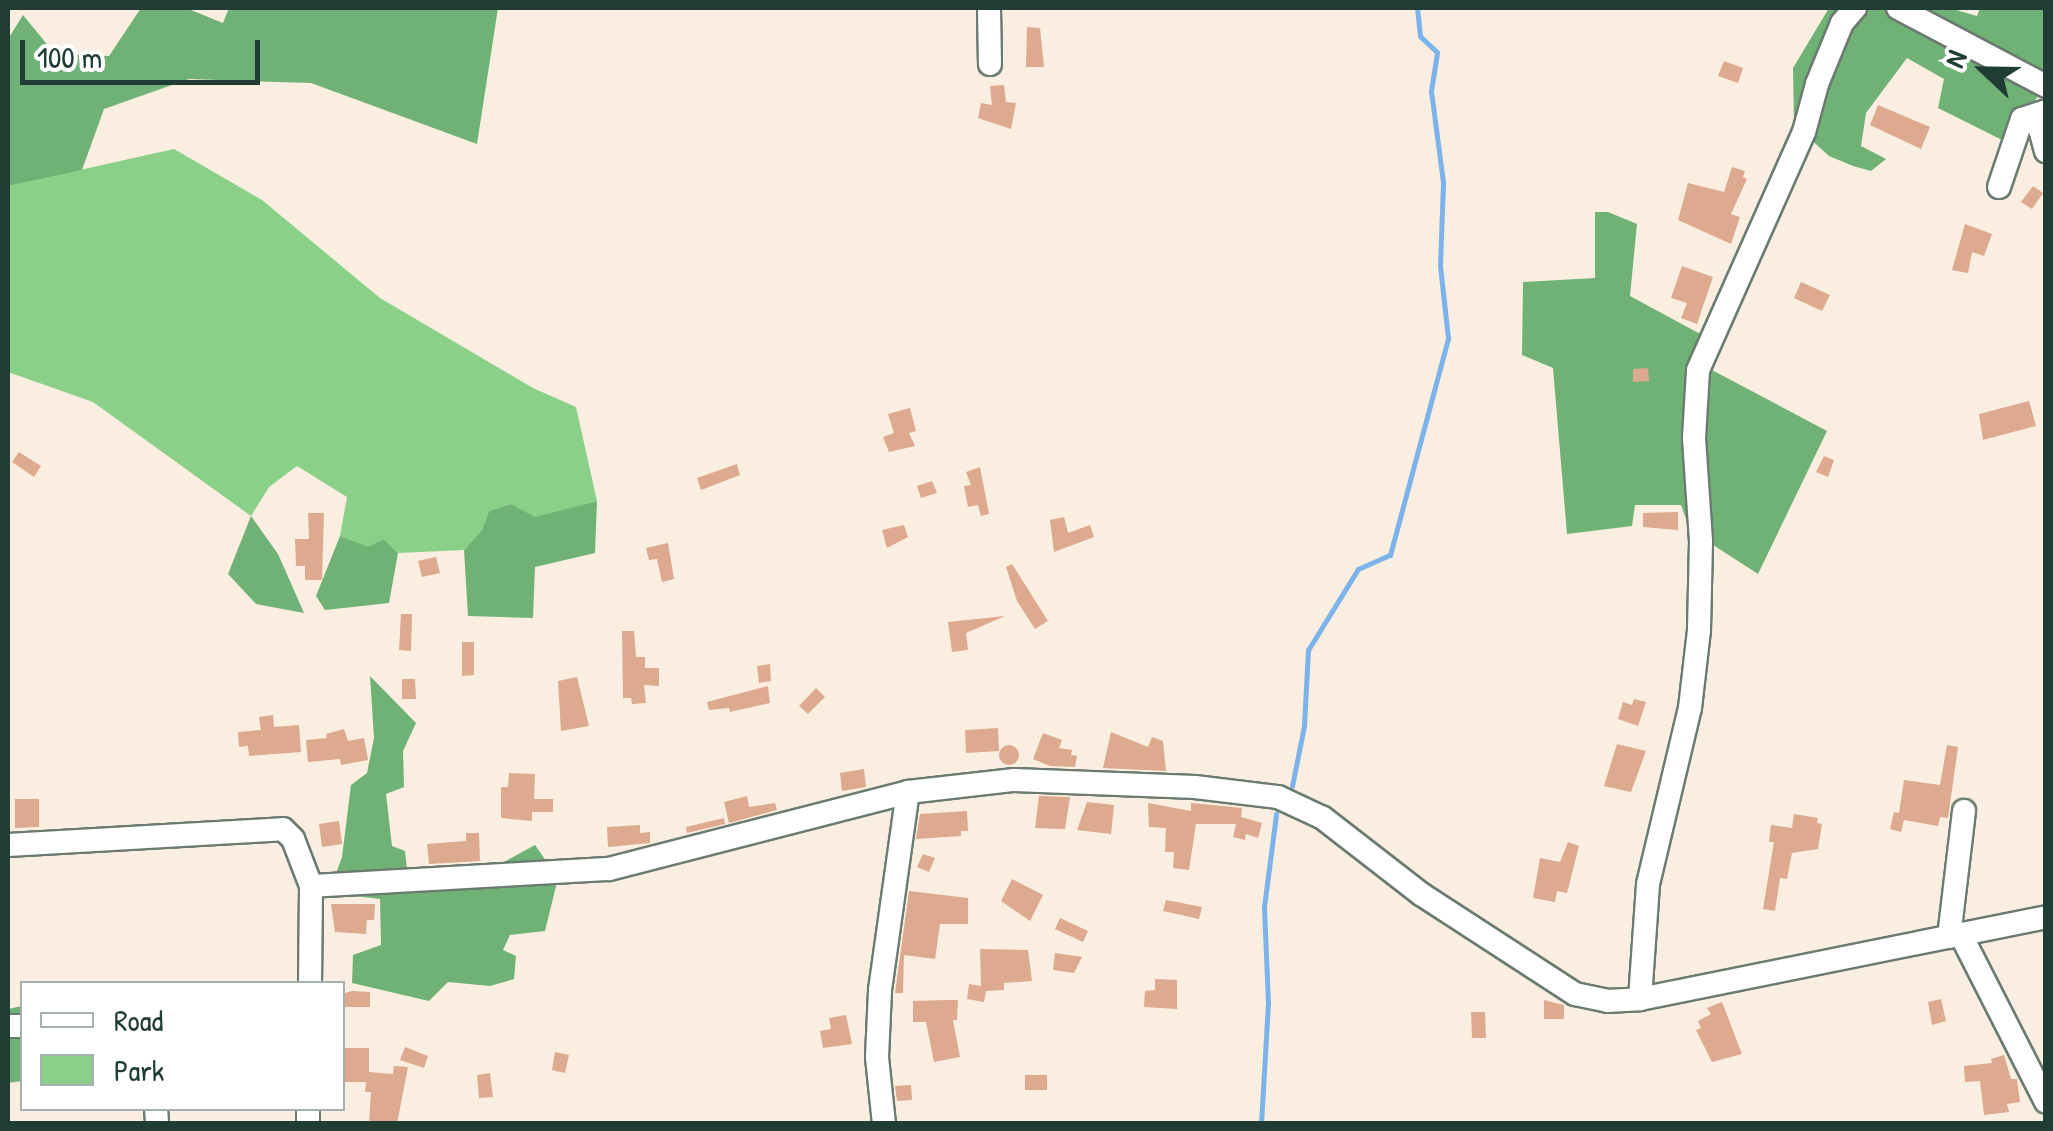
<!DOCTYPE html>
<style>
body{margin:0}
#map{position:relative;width:2053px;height:1131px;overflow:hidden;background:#f9eedf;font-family:"Patrick Hand",sans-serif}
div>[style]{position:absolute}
.green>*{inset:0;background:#8bd089}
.forest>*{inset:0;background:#70b275}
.stream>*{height:5px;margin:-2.5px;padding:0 2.5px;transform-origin:2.5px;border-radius:2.5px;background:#7db3eb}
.building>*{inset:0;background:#dda98f}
.round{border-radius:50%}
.roads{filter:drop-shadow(2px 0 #6b7b70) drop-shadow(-2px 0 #6b7b70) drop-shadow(0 2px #6b7b70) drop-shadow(0 -2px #6b7b70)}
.minor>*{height:22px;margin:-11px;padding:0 11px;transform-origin:11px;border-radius:11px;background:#fff}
span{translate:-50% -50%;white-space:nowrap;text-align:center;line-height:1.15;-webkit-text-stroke:10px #fff;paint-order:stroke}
.frame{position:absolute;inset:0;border:10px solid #1f3d34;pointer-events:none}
.legend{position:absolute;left:20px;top:981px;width:325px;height:130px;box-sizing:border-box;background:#fff;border:2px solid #a5b1ae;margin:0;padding:12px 18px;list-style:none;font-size:30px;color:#1f3d34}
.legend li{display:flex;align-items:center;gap:20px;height:50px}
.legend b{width:50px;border:2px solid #a5b1ae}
.north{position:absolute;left:1933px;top:20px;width:100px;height:100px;-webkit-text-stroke:8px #fff;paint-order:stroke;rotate:292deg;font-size:28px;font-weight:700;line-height:40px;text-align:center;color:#1f3d34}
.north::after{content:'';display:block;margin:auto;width:35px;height:45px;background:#1f3d34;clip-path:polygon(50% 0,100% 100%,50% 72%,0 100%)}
.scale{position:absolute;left:20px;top:40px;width:240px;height:45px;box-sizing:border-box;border:5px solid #1f3d34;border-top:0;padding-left:12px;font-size:30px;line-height:35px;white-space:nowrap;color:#1f3d34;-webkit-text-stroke:8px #fff;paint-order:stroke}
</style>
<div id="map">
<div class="green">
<div style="clip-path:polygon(174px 149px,262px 200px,380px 298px,533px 388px,576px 407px,597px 501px,535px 518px,511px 504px,489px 511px,482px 530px,464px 550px,398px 553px,384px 539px,368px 548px,340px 536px,347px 497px,297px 466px,269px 487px,251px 516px,93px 402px,8px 372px,8px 186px)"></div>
</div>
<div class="forest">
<div style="clip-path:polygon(141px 8px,186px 8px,223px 23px,229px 8px,498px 8px,477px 144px,311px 83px,189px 79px,104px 109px,82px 170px,8px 186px,8px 39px,23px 15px,55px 54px,109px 56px)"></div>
<div style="clip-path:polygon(1829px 8px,1949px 8px,1977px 16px,1980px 8px,2045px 8px,2045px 86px,2006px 142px,1938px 108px,1944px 79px,1907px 58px,1866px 113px,1861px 146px,1886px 159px,1871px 171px,1853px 166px,1829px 156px,1794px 124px,1793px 68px)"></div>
<div style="clip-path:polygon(1595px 212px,1608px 212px,1637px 224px,1630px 296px,1704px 336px,1693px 360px,1827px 431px,1758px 574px,1690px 530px,1681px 505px,1635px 505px,1632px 526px,1567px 534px,1553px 368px,1522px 355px,1523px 282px,1595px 278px)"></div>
<div style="clip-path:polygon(597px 501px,595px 553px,535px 567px,533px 618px,468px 616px,464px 550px,482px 530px,489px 511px,511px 504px,535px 517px)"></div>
<div style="clip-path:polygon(251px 516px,278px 554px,304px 613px,256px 604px,228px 574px)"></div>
<div style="clip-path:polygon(340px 536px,368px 547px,384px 539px,398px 553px,389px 603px,325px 610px,316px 596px)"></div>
<div style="clip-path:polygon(370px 676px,416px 723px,403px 751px,404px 787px,386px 794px,392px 846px,405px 851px,407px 869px,504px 862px,535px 845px,558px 878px,545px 931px,510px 935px,503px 950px,516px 956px,514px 979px,490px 986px,448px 982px,429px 1001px,352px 983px,353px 955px,381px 945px,380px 899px,329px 893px,342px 857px,351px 785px,367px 773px,374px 738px)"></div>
<div style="clip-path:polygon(22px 1006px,22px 1081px,8px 1083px,8px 1009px)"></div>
</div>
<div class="stream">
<div style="left:1292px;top:786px;width:61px;rotate:-78.7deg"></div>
<div style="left:1304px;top:726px;width:76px;rotate:-87deg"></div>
<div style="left:1308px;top:650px;width:95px;rotate:-58.3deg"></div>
<div style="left:1358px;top:569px;width:35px;rotate:-24deg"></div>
<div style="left:1390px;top:555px;width:225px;rotate:-75deg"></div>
<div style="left:1448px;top:338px;width:73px;rotate:-96.3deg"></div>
<div style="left:1440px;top:265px;width:83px;rotate:-87.9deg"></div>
<div style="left:1443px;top:182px;width:92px;rotate:-97.5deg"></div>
<div style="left:1431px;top:91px;width:39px;rotate:-81deg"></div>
<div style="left:1437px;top:52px;width:23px;rotate:-137deg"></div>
<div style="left:1420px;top:36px;width:28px;rotate:-96deg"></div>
<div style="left:1261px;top:1124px;width:121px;rotate:-86.7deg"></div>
<div style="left:1268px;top:1003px;width:96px;rotate:-92.4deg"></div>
<div style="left:1264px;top:907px;width:94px;rotate:-82.6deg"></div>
</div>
<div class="building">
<div style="clip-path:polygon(1027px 27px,1040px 28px,1044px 67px,1026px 67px)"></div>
<div style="clip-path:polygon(1724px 61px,1743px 68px,1738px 83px,1718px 76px)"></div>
<div style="clip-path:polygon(1004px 85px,1006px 102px,1016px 103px,1011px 129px,978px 118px,981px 103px,992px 105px,990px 86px)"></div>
<div style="clip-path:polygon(1878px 105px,1930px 127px,1921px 149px,1870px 125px)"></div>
<div style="clip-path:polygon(1732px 167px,1745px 171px,1743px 177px,1747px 179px,1731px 214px,1740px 217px,1731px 244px,1678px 220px,1688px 183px,1724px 192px)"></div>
<div style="clip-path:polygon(2033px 186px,2043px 193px,2032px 209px,2021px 202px)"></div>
<div style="clip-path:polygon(1965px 224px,1992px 234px,1984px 256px,1972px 252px,1968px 273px,1952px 270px)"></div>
<div style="clip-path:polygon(1682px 266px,1713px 277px,1697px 324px,1681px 318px,1687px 303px,1671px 298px)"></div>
<div style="clip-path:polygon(1801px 282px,1830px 295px,1822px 311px,1794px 298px)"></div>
<div style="clip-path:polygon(1648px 368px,1649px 381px,1633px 382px,1633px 369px)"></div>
<div style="clip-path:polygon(2029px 401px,2036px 426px,1983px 440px,1979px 414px)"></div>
<div style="clip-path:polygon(910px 408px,916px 431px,909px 433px,915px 446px,889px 452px,883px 437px,894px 433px,888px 414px)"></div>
<div style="clip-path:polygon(19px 452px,41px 466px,34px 477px,12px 462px)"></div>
<div style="clip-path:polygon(1824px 456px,1834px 460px,1828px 477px,1816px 472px)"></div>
<div style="clip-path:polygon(737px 464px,740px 475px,701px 490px,697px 478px)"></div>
<div style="clip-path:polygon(980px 467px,989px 514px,981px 516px,978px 505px,968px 507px,964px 486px,971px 485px,966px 472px)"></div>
<div style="clip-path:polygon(932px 481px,937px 493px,921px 498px,917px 486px)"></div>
<div style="clip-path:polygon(1678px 512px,1678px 530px,1643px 527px,1643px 513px)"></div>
<div style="clip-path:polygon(308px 513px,324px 513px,322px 580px,305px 580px,305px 566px,296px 566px,295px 539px,309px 539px)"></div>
<div style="clip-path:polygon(1064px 517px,1068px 533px,1090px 525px,1094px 537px,1054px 552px,1050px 520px)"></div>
<div style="clip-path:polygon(904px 525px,908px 537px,887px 548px,882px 530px)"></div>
<div style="clip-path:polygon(668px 543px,674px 579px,662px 582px,657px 559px,649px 560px,646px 548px)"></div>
<div style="clip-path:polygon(436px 557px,440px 573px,422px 577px,418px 561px)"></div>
<div style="clip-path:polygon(1012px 564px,1048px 621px,1035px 629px,1017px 601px,1006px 567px)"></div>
<div style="clip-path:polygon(401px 614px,412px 614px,411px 651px,399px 650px)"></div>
<div style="clip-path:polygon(1005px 616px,966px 633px,968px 650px,952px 652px,948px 622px)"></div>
<div style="clip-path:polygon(622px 631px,634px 631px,636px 657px,645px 657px,645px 668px,659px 668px,659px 686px,644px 685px,646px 703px,632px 704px,631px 698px,623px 698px)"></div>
<div style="clip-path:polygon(462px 642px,474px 642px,474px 675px,462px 676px)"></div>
<div style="clip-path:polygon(770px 664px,771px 681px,759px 683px,757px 666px)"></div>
<div style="clip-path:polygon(577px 677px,589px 726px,561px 731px,558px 681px)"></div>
<div style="clip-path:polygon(402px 679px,415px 679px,416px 699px,402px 699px)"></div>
<div style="clip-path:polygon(768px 686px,770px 703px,730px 712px,729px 708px,709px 710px,707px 702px)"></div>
<div style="clip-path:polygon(816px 688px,825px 697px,808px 714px,799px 706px)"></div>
<div style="clip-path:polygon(1634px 699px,1646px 702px,1638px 726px,1618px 719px,1623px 702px,1632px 705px)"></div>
<div style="clip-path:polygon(273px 715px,274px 727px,299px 725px,301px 752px,249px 756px,248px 746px,239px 747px,238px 732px,261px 730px,259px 717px)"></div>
<div style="clip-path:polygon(998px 728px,999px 751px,966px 753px,965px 730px)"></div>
<div style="clip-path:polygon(344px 729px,348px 741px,364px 738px,368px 760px,341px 765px,340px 759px,308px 762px,306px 740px,327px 738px,326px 734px)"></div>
<div style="clip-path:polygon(1111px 732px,1148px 747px,1152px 737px,1163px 741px,1166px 771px,1103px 768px)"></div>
<div style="clip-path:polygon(1043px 733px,1062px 740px,1059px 748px,1072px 750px,1071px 755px,1077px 756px,1075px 767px,1050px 766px,1033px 759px)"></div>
<div style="clip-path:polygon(1617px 744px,1646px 751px,1631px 792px,1604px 786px)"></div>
<div class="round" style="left:999px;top:745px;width:20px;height:20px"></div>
<div style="clip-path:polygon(1947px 745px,1958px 747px,1948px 818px,1940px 817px,1938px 826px,1904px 820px,1901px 832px,1890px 829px,1894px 812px,1899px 813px,1904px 780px,1940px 785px)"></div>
<div style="clip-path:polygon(864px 769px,866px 787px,842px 791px,840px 773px)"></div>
<div style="clip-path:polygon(509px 773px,535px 774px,534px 799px,553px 799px,553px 812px,532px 812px,532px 821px,501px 818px,501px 787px,508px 787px)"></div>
<div style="clip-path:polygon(747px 796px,749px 807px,775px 803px,777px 810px,729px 823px,724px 802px)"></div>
<div style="clip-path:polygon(1039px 796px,1070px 797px,1065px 829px,1035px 828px)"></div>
<div style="clip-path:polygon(15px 799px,39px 799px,39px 827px,15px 828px)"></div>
<div style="clip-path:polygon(1087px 802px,1114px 805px,1111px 834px,1077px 830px)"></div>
<div style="clip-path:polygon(1148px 803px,1191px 811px,1191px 803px,1242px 808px,1241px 817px,1262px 823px,1258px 838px,1246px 834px,1245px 840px,1233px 837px,1236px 824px,1196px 824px,1189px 870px,1173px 868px,1174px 852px,1165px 852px,1166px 828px,1149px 827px)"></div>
<div style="clip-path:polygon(967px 811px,968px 831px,961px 831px,961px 836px,916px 839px,920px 814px)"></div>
<div style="clip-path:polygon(1794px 814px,1818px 818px,1817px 823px,1822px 824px,1818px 849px,1792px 853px,1787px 879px,1780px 878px,1775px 911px,1763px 909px,1774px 842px,1769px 842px,1771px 825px,1792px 828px)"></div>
<div style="clip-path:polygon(724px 818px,725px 824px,687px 833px,686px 827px)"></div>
<div style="clip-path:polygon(339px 821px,342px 844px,322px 847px,319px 824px)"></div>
<div style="clip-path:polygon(640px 825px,640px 833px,650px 832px,650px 843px,608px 847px,607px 827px)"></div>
<div style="clip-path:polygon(466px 833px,479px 833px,480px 861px,429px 864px,427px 844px,466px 841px)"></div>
<div style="clip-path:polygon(1568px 842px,1579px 846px,1567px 893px,1557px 891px,1555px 902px,1533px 898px,1540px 858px,1560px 862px)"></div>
<div style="clip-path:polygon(923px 854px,935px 858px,929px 872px,917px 867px)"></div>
<div style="clip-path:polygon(1012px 879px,1043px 895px,1030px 921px,1001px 901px)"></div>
<div style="clip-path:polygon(909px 891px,968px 898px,968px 924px,940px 924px,935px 959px,904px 955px,903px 993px,895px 993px)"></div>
<div style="clip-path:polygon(1166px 900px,1202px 907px,1199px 919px,1163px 911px)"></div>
<div style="clip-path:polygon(331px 904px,375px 904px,374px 920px,367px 920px,366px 934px,335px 932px)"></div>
<div style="clip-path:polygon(1060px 918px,1088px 931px,1083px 942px,1055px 929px)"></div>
<div style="clip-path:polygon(980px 949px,1028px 950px,1032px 981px,1004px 983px,1004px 990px,986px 991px,984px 1002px,967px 999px,969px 984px,981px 986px)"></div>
<div style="clip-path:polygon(1055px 953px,1082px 957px,1074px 973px,1053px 970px)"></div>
<div style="clip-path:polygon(1155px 979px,1177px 980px,1177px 1009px,1144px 1007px,1145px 991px,1155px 990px)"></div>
<div style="clip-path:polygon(352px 991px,370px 992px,370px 1007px,342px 1007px,342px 994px)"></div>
<div style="clip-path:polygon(1941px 999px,1946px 1021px,1932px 1025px,1928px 1002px)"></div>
<div style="clip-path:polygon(946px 1000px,958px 1000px,957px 1020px,953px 1020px,960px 1057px,934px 1062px,926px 1022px,913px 1022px,913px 1001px)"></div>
<div style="clip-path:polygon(1544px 1000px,1564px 1005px,1564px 1019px,1544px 1019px)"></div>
<div style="clip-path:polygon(1722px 1002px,1742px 1054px,1712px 1062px,1696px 1030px,1701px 1028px,1698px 1021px,1711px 1014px,1707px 1008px)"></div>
<div style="clip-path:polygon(1471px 1012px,1485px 1012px,1486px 1038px,1472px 1038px)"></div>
<div style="clip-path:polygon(846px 1015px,852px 1044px,823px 1048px,820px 1031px,831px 1029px,829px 1018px)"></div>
<div style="clip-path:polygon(405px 1047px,428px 1056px,424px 1068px,400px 1060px)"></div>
<div style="clip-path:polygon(345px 1048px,369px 1048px,369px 1072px,393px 1074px,394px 1066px,408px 1067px,397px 1124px,369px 1124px,371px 1092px,365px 1092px,366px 1082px,342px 1082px)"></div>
<div style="clip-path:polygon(555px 1052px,569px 1055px,565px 1073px,552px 1070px)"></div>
<div style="clip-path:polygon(2004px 1055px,2011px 1079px,2017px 1079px,2020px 1102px,2007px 1104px,2009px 1112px,1984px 1115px,1980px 1081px,1965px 1082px,1964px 1066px,1992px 1063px,1991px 1059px)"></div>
<div style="clip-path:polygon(490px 1073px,493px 1097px,479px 1098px,477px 1075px)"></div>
<div style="clip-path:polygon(1025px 1075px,1047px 1075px,1047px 1090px,1025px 1090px)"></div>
<div style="clip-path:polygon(911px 1085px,912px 1100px,897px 1101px,895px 1086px)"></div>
</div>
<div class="roads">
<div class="minor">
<div style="left:989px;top:8px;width:56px;rotate:89deg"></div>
<div style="left:1898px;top:8px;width:167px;rotate:27.8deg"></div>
<div style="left:2046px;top:118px;width:13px;rotate:119deg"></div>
<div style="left:2040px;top:129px;width:23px;rotate:75deg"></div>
<div style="left:1999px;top:187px;width:72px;rotate:-71.3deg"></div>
<div style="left:2022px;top:119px;width:25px;rotate:-18deg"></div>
<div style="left:8px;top:845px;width:275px;rotate:-3.3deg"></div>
<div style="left:283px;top:829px;width:14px;rotate:45deg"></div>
<div style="left:293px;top:839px;width:50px;rotate:69deg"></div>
<div style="left:1961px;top:935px;width:187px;rotate:63deg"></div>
<div style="left:1949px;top:937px;width:127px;rotate:-83.2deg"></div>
<div style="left:310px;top:984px;width:98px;rotate:-89.4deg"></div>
<div style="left:311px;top:886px;width:298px;rotate:-3.3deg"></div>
<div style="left:609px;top:869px;width:309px;rotate:-14.4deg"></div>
<div style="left:908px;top:792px;width:107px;rotate:-6.5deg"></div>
<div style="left:1014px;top:780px;width:181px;rotate:2.2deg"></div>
<div style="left:1195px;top:787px;width:84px;rotate:6.9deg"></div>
<div style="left:1278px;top:797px;width:50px;rotate:25deg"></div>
<div style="left:1323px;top:818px;width:124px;rotate:37.8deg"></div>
<div style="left:1421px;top:894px;width:184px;rotate:33deg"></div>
<div style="left:1575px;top:994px;width:33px;rotate:12deg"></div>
<div style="left:1607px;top:1001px;width:33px;rotate:-3deg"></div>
<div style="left:1640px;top:999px;width:414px;rotate:-11.4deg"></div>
<div style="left:1640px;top:999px;width:115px;rotate:-86deg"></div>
<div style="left:1648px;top:884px;width:181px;rotate:-76.6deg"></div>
<div style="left:1690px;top:708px;width:79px;rotate:-83.4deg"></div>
<div style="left:1699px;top:630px;width:89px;rotate:-88.7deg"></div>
<div style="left:1701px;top:541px;width:103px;rotate:-93.9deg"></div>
<div style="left:1694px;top:438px;width:68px;rotate:-86.6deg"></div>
<div style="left:1698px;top:370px;width:261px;rotate:-66deg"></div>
<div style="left:1804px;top:132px;width:50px;rotate:-74.8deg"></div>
<div style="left:1817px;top:84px;width:66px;rotate:-67.7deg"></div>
<div style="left:1842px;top:23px;width:20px;rotate:-49deg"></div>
<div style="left:8px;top:1026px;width:14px"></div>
<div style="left:156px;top:1108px;width:16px;rotate:86deg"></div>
<div style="left:308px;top:1124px;width:16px;rotate:-90deg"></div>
<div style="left:884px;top:1124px;width:67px;rotate:-96deg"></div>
<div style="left:877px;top:1057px;width:67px;rotate:-87.4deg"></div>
<div style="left:880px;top:990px;width:200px;rotate:-82deg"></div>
</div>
</div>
<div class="frame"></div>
<ul class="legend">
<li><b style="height:12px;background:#fff"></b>Road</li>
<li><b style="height:28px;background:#8bd089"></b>Park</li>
</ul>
<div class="north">N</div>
<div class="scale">100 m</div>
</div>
